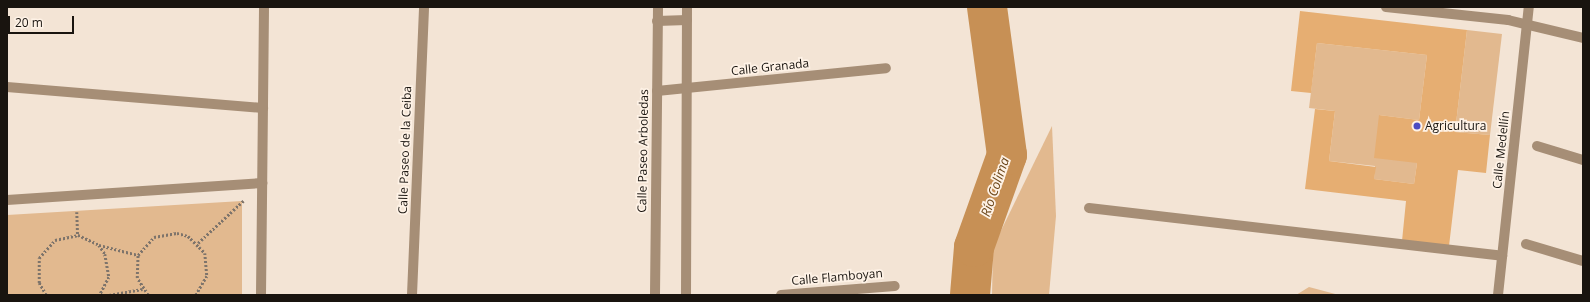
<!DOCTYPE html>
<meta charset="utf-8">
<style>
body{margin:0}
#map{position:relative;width:1590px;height:302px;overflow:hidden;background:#f3e4d5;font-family:"Open Sans",sans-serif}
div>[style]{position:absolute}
.green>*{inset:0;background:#e2b98f}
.river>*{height:40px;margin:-20px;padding:0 20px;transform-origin:20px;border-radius:20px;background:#c79055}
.building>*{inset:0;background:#e6ae72}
.path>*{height:2.5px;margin-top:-1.25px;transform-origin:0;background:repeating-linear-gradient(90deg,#7e746b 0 2px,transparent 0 4px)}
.service>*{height:10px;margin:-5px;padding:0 5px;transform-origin:5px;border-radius:5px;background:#a68e76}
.pedestrian>*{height:10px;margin:-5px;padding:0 5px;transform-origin:5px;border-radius:5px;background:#a68e76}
.minor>*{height:10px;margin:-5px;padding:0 5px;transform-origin:5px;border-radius:5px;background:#a68e76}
.dots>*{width:11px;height:11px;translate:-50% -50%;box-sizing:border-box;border:2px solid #fef2e6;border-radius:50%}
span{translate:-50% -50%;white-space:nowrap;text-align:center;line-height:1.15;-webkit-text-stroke:3.5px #fef2e6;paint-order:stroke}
.street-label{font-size:12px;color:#19140f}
.poi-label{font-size:12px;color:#19140f}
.left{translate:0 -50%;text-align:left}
.water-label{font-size:13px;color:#6b4518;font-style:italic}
.frame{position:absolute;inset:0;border:8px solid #19140f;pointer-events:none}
.scale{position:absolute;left:8px;top:16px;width:66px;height:18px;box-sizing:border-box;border:2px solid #19140f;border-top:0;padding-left:5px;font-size:12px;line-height:14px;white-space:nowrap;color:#19140f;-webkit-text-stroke:3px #fef2e6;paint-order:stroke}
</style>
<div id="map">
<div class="green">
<div style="clip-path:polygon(1467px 30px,1502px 34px,1490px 135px,1455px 132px)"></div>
<div style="clip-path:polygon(1317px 43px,1427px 55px,1419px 120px,1379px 115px,1417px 163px,1414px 184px,1374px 179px,1375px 166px,1329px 161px,1335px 111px,1309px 108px)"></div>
<div style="clip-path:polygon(1052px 126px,1056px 216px,1049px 295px,992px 295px,993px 247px)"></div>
<div style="clip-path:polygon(242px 201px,242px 295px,7px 295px,7px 215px)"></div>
<div style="clip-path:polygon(1309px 287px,1339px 295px,1296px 295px)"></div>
</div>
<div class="river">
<div style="left:970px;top:295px;width:48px;rotate:-85.2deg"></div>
<div style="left:974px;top:247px;width:98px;rotate:-70.3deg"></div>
<div style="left:1007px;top:155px;width:149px;rotate:-97.7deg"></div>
</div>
<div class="building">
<div style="clip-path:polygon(1300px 11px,1467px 30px,1455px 132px,1490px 135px,1486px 173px,1458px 170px,1449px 246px,1402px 241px,1406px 201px,1305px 189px,1315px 109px,1335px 111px,1329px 161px,1376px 167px,1374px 179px,1414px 184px,1417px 163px,1374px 158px,1379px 115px,1419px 120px,1427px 55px,1317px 43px,1311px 93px,1291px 91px)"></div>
</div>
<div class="path">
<div style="left:77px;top:212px;width:23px;rotate:88deg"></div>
<div style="left:198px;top:243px;width:62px;rotate:-43deg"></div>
<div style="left:99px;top:245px;width:40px;rotate:14.4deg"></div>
<div style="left:46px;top:295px;width:14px;rotate:-120deg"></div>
<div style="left:39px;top:283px;width:25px;rotate:-90deg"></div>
<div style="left:39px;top:258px;width:24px;rotate:-48deg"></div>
<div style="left:55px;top:240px;width:24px;rotate:-12deg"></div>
<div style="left:78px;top:235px;width:23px;rotate:25deg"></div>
<div style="left:99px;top:245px;width:11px;rotate:56deg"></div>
<div style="left:105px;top:254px;width:23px;rotate:80deg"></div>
<div style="left:109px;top:277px;width:20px;rotate:117deg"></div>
<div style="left:109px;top:295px;width:34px;rotate:-10deg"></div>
<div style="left:148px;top:295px;width:20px;rotate:-123deg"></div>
<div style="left:137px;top:278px;width:23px;rotate:-88deg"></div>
<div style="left:138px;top:255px;width:24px;rotate:-48deg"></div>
<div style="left:154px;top:237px;width:23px;rotate:-10deg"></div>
<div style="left:177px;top:233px;width:11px;rotate:15deg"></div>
<div style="left:188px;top:236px;width:24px;rotate:45deg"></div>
<div style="left:205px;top:253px;width:23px;rotate:85deg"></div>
<div style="left:207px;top:276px;width:22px;rotate:120deg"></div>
</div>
<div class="service">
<div style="left:1089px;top:208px;width:416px;rotate:6.6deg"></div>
</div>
<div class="pedestrian">
<div style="left:1537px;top:146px;width:48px;rotate:16.9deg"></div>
<div style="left:1526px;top:244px;width:59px;rotate:16.6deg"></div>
</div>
<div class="minor">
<div style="left:1386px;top:7px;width:123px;rotate:6.1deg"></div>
<div style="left:1508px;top:20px;width:77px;rotate:13.5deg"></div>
<div style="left:657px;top:21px;width:30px;rotate:-2deg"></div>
<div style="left:7px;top:87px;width:257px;rotate:4.7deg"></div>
<div style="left:657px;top:91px;width:230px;rotate:-5.7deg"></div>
<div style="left:7px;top:200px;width:256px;rotate:-3.8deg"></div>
<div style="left:261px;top:295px;width:288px;rotate:-89.4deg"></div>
<div style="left:412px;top:295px;width:288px;rotate:-87.6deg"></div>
<div style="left:655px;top:295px;width:288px;rotate:-89.4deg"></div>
<div style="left:686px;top:295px;width:288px;rotate:-89.8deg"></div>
<div style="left:781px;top:295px;width:114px;rotate:-4.5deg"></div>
<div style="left:1498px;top:295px;width:290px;rotate:-83.9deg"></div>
</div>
<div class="dots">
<div style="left:1417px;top:126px;background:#4c4cc2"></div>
</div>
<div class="street-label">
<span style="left:770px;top:67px;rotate:-6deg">Calle Granada</span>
<span style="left:405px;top:150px;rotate:-88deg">Calle Paseo de la Ceiba</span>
<span style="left:1501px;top:150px;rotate:-84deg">Calle Medellín</span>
<span style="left:643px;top:151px;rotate:-89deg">Calle Paseo Arboledas</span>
<span style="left:837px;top:277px;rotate:-5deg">Calle Flamboyan</span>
</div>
<div class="poi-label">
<span class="left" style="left:1425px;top:126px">Agricultura</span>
</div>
<div class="water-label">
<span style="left:995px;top:187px;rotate:-71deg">Río Colima</span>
</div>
<div class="frame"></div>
<div class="scale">20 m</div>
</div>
